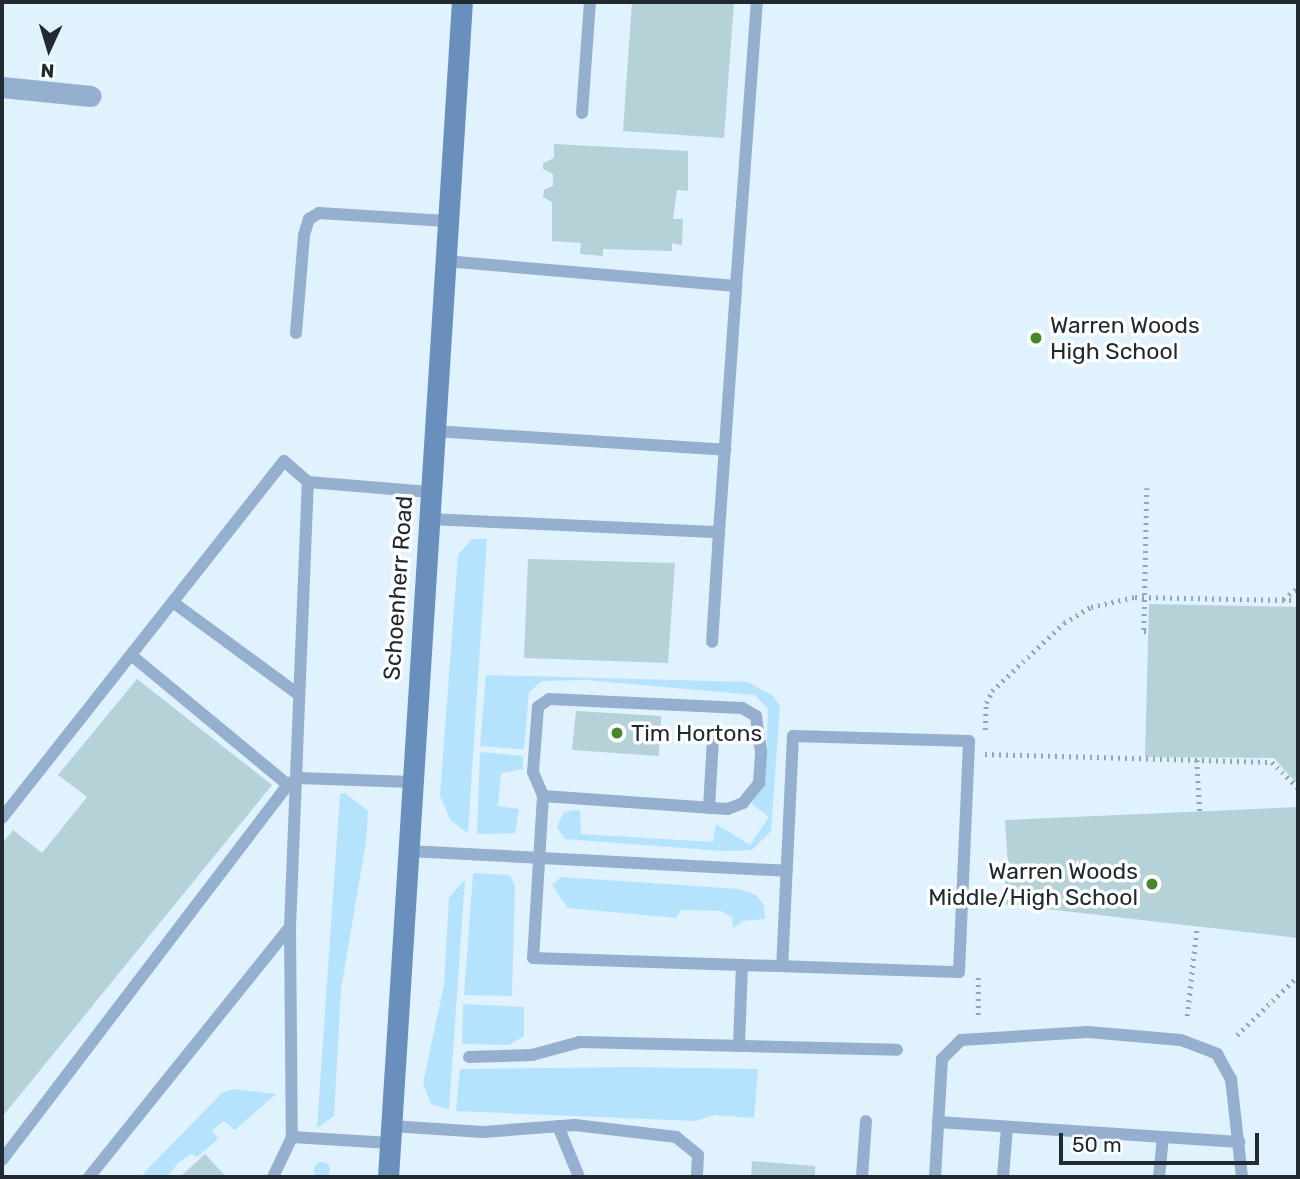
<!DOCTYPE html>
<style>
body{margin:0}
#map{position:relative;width:1300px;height:1179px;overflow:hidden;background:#dff2fe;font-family:Rubik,sans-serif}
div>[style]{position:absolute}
.green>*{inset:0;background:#b5e3fd}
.round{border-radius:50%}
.building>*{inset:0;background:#b5d2d9}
.path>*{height:4.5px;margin-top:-2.25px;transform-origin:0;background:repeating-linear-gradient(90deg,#96a5ae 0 2px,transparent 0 7px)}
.service>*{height:12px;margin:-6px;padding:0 6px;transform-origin:6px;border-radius:6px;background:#95afce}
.minor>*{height:21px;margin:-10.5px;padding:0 10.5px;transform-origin:10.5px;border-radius:10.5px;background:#95afce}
.secondary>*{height:21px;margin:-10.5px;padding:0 10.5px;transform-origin:10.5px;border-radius:10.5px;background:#698fbd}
.dots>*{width:19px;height:19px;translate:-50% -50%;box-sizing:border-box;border:4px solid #fff;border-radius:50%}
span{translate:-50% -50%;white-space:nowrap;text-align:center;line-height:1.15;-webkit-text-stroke:7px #fff;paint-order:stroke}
.poi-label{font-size:23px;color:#212a30}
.left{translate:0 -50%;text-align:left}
.right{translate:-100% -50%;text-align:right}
.street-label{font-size:23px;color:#212a30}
.frame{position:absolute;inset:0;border:4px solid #212a30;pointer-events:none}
.north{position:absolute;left:14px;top:14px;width:70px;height:70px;-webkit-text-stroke:5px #fff;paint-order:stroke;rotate:184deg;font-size:19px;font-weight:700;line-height:28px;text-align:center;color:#212a30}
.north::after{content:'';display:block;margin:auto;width:24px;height:32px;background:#212a30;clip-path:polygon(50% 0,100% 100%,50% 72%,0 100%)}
.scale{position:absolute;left:1059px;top:1133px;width:200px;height:32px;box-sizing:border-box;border:4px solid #212a30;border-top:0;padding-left:9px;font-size:21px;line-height:24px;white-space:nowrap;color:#212a30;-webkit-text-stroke:5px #fff;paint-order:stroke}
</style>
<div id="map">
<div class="green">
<div style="clip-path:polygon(472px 539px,487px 539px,468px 833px,451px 821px,440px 796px,458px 555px)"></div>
<div style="clip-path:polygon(486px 675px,748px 682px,773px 696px,780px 706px,771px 831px,752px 850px,723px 851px,565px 839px,557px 827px,564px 812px,576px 810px,580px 811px,581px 834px,713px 842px,716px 824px,750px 845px,769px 817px,752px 804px,765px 776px,768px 709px,755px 695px,585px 680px,542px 681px,529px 692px,524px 749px,516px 749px,480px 746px)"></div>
<div style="clip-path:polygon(480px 752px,523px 756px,523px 769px,501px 773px,498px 806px,519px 809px,515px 833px,477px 834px)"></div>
<div style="clip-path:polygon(345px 793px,368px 811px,366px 842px,341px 989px,334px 1116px,317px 1128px,340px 794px)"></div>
<div style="clip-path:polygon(473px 873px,509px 875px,515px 885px,512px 996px,464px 995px)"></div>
<div style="clip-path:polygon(561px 877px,740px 889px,756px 895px,764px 905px,765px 919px,743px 921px,733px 928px,732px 917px,721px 911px,681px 910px,676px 918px,568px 908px,552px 885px)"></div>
<div style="clip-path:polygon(465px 879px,449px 1110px,431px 1104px,423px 1083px,444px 985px,449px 898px)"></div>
<div style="clip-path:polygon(463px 1004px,524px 1007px,524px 1036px,509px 1045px,462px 1044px)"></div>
<div style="clip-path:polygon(631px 1067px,758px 1069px,754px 1118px,714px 1115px,695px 1121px,456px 1111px,460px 1069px)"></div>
<div style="clip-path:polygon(233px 1089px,276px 1094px,235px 1130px,224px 1121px,212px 1130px,218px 1139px,197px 1157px,192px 1154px,179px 1162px,167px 1177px,140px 1177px,222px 1093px)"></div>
<div class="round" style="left:314px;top:1162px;width:16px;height:16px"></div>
</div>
<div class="building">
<div style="clip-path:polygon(632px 2px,734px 2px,724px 138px,623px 131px)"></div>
<div style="clip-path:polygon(554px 144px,688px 151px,688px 191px,677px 190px,673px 219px,683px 219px,682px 245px,672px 243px,672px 251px,603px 249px,603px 256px,580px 254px,581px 243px,552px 241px,552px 202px,543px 197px,544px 190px,553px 186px,553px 174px,543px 169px,543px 163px,554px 158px)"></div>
<div style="clip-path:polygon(528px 559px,675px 563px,668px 663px,524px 658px)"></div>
<div style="clip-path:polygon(1149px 604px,1298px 607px,1298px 785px,1274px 758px,1145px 757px)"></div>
<div style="clip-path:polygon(137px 679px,272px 785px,2px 1117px,2px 844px,13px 830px,42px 853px,87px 797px,58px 775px)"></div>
<div style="clip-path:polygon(576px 711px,661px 716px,659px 756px,572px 750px)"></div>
<div style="clip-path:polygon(1298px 807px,1298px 938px,1002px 904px,1008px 864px,1005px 820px)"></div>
<div style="clip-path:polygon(205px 1154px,226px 1177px,180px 1177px)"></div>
<div style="clip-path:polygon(752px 1161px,815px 1166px,815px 1177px,751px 1177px)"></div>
</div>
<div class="path">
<div style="left:1147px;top:488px;width:143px;rotate:91.2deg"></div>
<div style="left:1144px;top:631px;width:5px;rotate:11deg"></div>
<div style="left:1283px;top:599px;width:19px;rotate:-36deg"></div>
<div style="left:985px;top:730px;width:27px;rotate:-88deg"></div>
<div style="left:986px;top:703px;width:13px;rotate:-63deg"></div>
<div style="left:992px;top:691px;width:99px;rotate:-43.4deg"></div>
<div style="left:1064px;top:623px;width:31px;rotate:-31deg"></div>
<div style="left:1091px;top:607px;width:45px;rotate:-12.8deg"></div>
<div style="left:1135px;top:597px;width:163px;rotate:1.1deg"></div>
<div style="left:985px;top:754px;width:287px;rotate:1.6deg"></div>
<div style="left:1272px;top:762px;width:37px;rotate:45deg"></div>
<div style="left:1197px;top:760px;width:52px;rotate:86.7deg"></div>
<div style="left:978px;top:1015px;width:38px;rotate:-90deg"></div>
<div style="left:1187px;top:1016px;width:91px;rotate:-83.7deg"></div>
<div style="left:1237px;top:1035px;width:85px;rotate:-44deg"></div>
</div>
<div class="service">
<div style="left:582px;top:113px;width:111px;rotate:-85.9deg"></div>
<div style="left:445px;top:261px;width:292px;rotate:4.9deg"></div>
<div style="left:736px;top:286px;width:285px;rotate:-85.8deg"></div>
<div style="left:296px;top:333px;width:98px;rotate:-85.3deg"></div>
<div style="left:304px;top:235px;width:17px;rotate:-73deg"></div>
<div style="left:309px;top:219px;width:12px;rotate:-31deg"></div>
<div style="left:319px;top:213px;width:128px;rotate:3.6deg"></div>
<div style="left:434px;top:431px;width:292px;rotate:3.7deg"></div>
<div style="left:429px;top:519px;width:290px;rotate:2.6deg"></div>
<div style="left:719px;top:532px;width:110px;rotate:93.6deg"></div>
<div style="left:719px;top:532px;width:247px;rotate:-86deg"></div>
<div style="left:174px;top:603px;width:154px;rotate:36.3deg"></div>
<div style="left:131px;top:655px;width:204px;rotate:39.6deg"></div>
<div style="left:543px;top:796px;width:185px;rotate:4deg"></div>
<div style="left:728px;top:809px;width:16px;rotate:-22deg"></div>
<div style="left:743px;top:803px;width:26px;rotate:-51deg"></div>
<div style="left:759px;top:783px;width:31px;rotate:-86deg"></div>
<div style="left:761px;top:752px;width:36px;rotate:-98deg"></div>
<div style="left:756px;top:716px;width:16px;rotate:-150deg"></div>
<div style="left:742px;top:708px;width:193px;rotate:-177.3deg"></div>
<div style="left:549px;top:699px;width:14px;rotate:144deg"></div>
<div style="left:538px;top:707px;width:65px;rotate:94.4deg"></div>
<div style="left:533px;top:772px;width:26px;rotate:67deg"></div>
<div style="left:543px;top:796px;width:162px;rotate:93.5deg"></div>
<div style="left:533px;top:958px;width:426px;rotate:1.9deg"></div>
<div style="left:959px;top:972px;width:231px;rotate:-87.5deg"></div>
<div style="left:969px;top:741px;width:176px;rotate:-178.4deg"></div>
<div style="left:793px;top:736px;width:230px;rotate:92.7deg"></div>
<div style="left:709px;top:808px;width:70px;rotate:-86.7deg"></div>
<div style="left:2px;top:818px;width:455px;rotate:-51.7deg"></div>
<div style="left:284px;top:461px;width:32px;rotate:41deg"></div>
<div style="left:408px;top:851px;width:379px;rotate:3deg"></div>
<div style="left:290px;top:927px;width:210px;rotate:89.5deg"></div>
<div style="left:739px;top:1046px;width:81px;rotate:-87.9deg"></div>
<div style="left:469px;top:1057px;width:63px;rotate:-1.8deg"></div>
<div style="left:532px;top:1055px;width:50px;rotate:-15.2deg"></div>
<div style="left:580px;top:1042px;width:317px;rotate:1.4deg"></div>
<div style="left:938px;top:1122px;width:302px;rotate:3.8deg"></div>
<div style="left:391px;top:1126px;width:92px;rotate:3.7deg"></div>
<div style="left:483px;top:1132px;width:92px;rotate:-4.4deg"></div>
<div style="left:575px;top:1125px;width:102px;rotate:6.8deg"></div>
<div style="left:676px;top:1137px;width:28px;rotate:39deg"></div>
<div style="left:698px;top:1155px;width:22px;rotate:93deg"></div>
<div style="left:558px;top:1126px;width:55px;rotate:67.6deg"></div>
<div style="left:2px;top:1160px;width:472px;rotate:-52.7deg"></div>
<div style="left:288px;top:785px;width:12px;rotate:-35deg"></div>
<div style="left:298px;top:778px;width:114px;rotate:2deg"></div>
<div style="left:89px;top:1177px;width:321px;rotate:-51.2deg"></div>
<div style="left:290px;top:927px;width:445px;rotate:-87.7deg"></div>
<div style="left:308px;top:482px;width:122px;rotate:4.7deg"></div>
<div style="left:273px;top:1177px;width:44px;rotate:-64.6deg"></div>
<div style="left:292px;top:1137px;width:98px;rotate:3.5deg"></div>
<div style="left:862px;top:1177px;width:56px;rotate:-85.9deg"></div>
<div style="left:935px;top:1177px;width:118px;rotate:-86.6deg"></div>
<div style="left:942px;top:1059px;width:27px;rotate:-45deg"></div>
<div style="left:961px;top:1040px;width:127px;rotate:-3.6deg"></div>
<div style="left:1088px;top:1032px;width:93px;rotate:4.9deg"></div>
<div style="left:1181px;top:1040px;width:39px;rotate:21deg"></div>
<div style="left:1217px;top:1054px;width:29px;rotate:61deg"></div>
<div style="left:1231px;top:1079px;width:99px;rotate:83.6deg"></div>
<div style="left:1003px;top:1177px;width:50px;rotate:-85.4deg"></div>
<div style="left:1159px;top:1177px;width:40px;rotate:-84.3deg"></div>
</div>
<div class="minor">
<div style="left:2px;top:87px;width:89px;rotate:5.8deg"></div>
</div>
<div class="secondary">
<div style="left:388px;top:1177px;width:1177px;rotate:-86.4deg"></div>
</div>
<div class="dots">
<div style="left:1036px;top:338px;background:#45882b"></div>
<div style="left:617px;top:733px;background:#45882b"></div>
<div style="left:1152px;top:884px;background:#45882b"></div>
</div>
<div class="poi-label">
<span class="left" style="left:1050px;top:338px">Warren Woods<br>High School</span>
<span class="left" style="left:631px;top:733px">Tim Hortons</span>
<span class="right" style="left:1138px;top:884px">Warren Woods<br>Middle/High School</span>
</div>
<div class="street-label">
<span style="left:398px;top:588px;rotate:-86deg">Schoenherr Road</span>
</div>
<div class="frame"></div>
<div class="north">N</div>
<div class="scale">50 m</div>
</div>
